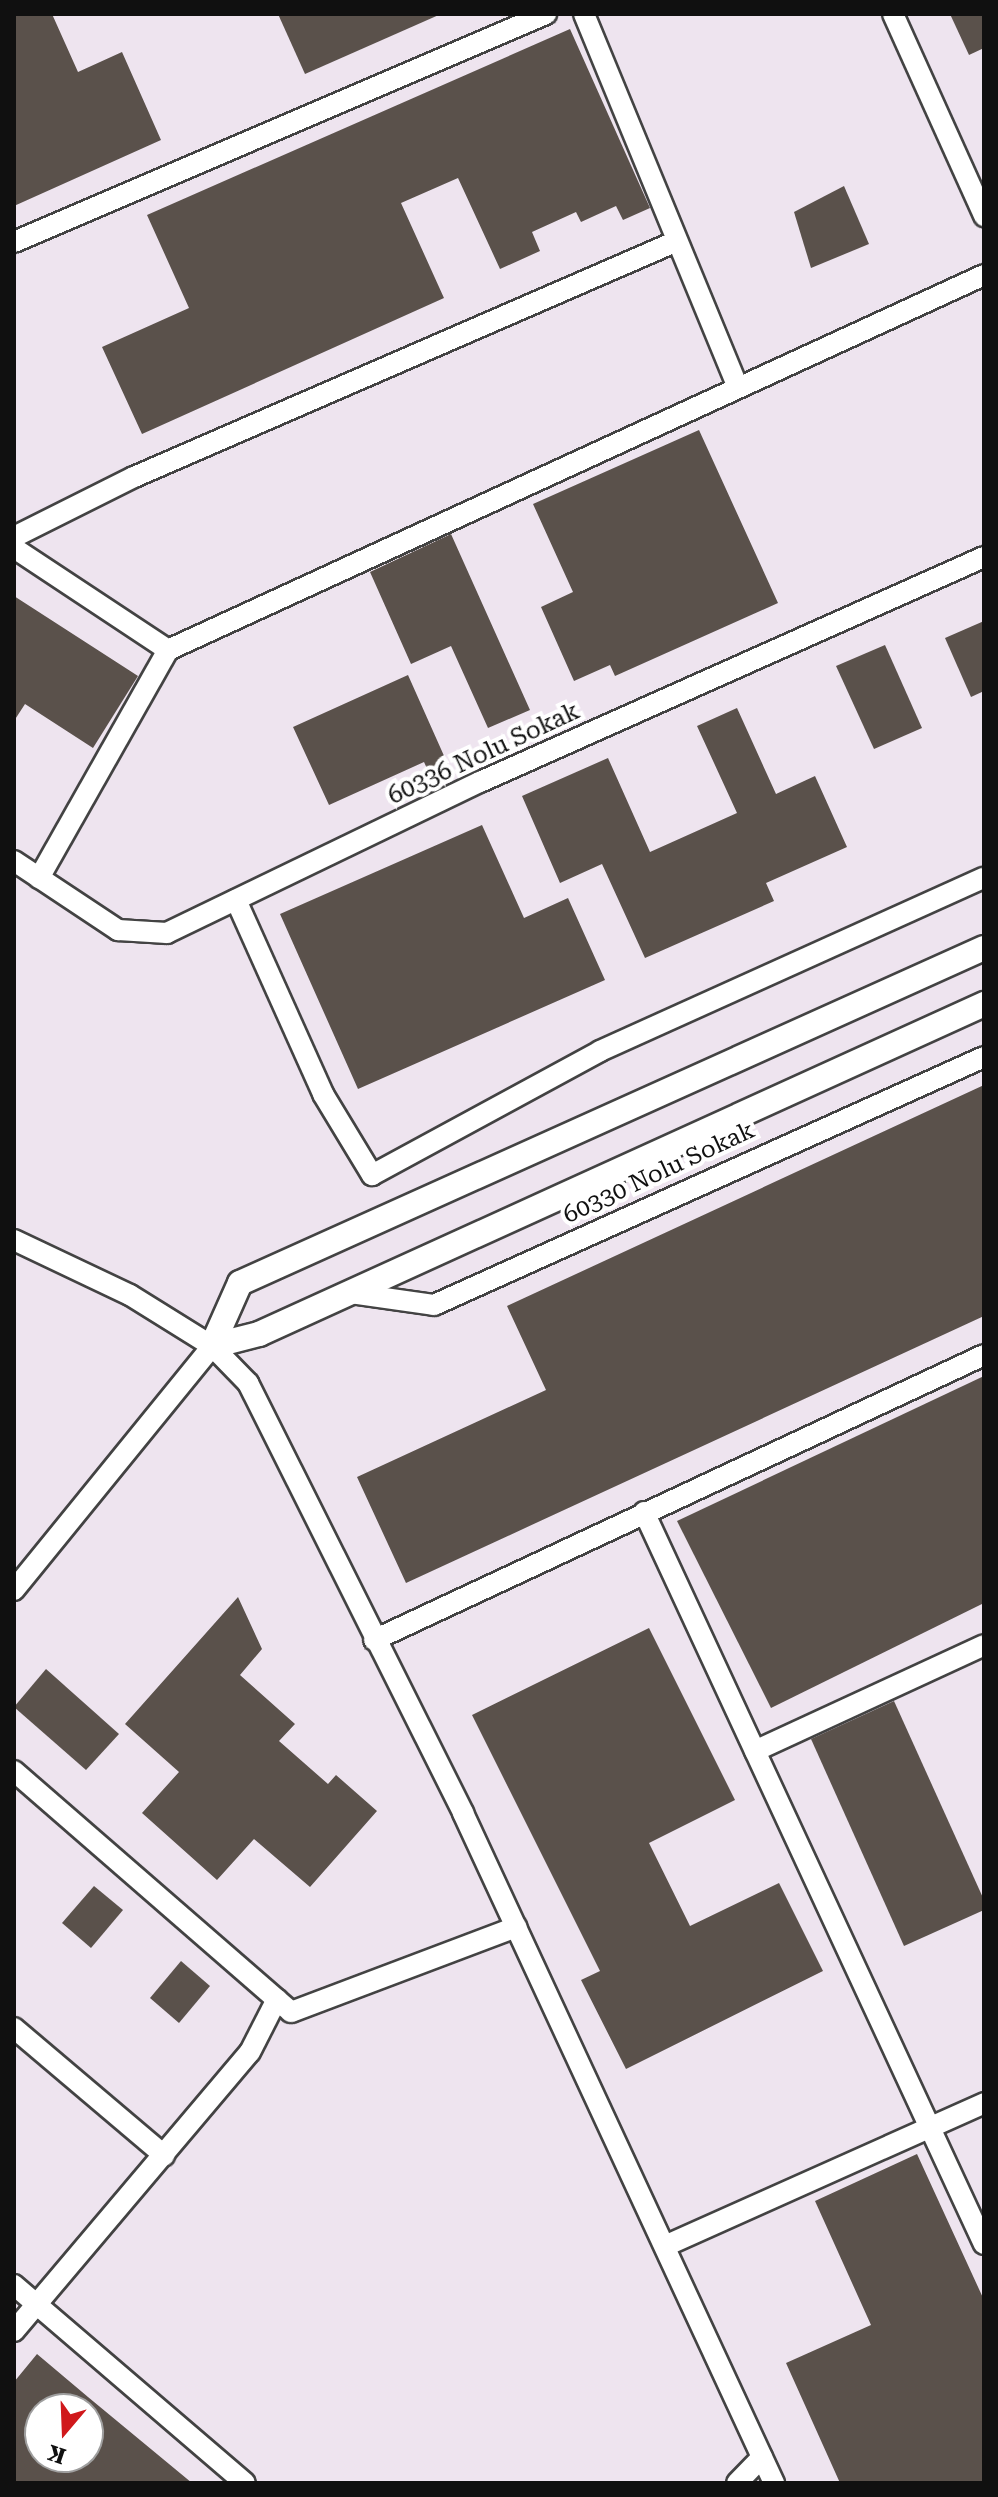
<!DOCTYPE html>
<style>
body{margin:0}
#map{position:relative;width:998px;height:2497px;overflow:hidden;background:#fffdf3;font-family:"Roboto Serif",serif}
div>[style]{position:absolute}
.industrial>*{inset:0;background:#eee4ef}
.building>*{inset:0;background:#5a514b}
.roads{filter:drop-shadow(2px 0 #434343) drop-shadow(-2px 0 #434343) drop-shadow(0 2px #434343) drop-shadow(0 -2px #434343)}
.minor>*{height:20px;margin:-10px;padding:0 10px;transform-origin:10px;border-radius:10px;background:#fff}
.tertiary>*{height:24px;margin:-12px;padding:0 12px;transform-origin:12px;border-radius:12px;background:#fff}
span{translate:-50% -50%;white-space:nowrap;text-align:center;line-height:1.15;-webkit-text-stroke:8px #fff;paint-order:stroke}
.street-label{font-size:24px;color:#101010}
.frame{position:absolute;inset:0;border:16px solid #101010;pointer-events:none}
.north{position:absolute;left:24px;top:2393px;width:80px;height:80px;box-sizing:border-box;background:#fff;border:2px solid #9f9f9f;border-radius:50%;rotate:199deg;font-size:22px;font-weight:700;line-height:32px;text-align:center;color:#101010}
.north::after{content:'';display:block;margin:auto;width:28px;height:36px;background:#d0181b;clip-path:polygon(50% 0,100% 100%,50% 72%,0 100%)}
</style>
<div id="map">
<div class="industrial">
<div style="clip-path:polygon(evenodd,14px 14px,984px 14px,984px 2483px,14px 2483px,14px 14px,40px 2409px,88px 2409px,88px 2457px,40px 2457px,40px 2409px)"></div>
</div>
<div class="building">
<div style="clip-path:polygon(14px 14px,52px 14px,78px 72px,122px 52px,161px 140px,14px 206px)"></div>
<div style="clip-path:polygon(278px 14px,441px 14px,305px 74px)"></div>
<div style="clip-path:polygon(950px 14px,984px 14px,984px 48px,969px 55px)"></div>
<div style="clip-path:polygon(570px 29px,650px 208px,623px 220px,616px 206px,581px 222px,576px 212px,532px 232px,540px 251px,500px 269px,458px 178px,401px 203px,444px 298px,142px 434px,102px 347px,189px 308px,147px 215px)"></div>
<div style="clip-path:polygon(844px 186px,869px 244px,811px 268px,794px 212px)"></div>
<div style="clip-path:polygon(699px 430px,778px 603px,615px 676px,610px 665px,574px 681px,541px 607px,573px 592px,533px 504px)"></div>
<div style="clip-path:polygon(451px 534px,530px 710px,488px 728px,451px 646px,411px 664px,370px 572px)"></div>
<div style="clip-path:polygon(14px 596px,138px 676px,93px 748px,25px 704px,14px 721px)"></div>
<div style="clip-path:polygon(984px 621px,984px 691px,971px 697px,945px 638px)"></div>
<div style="clip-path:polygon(885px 645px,922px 728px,874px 749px,836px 666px)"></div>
<div style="clip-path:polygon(408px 675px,449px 767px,430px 775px,424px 762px,329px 805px,293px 727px)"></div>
<div style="clip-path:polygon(737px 708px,776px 794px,815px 776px,847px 847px,766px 883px,774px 901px,645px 958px,602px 864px,560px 883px,522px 796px,608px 758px,650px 852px,737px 813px,697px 726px)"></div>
<div style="clip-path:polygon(482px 825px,524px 918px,568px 898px,605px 980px,358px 1089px,280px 914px)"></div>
<div style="clip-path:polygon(984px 1085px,984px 1316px,406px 1583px,357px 1477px,546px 1390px,507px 1306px)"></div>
<div style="clip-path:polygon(984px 1376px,984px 1603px,771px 1708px,677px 1521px)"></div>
<div style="clip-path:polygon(238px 1597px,262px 1649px,240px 1675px,295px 1724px,279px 1741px,328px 1784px,336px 1775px,377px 1811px,310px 1887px,254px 1839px,217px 1880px,142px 1813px,179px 1772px,125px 1724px)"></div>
<div style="clip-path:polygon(649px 1628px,735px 1800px,649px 1843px,690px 1926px,779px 1883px,823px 1971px,626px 2069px,581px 1980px,600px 1971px,472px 1715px)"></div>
<div style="clip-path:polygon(46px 1669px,119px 1734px,86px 1770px,14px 1707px)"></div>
<div style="clip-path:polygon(894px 1701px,984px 1900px,984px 1910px,904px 1946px,811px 1739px)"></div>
<div style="clip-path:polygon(94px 1886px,123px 1910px,91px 1948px,62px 1923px)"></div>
<div style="clip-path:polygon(181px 1961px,210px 1986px,179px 2023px,150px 1998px)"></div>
<div style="clip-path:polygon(917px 2154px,984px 2300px,984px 2483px,840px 2483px,786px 2363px,871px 2325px,815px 2201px)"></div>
<div style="clip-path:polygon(evenodd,37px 2354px,88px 2397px,192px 2483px,14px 2483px,14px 2382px,37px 2354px,40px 2409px,88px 2409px,88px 2457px,40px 2457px,40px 2409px)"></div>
</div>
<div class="roads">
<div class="minor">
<div style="left:584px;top:14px;width:402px;rotate:67.6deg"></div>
<div style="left:893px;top:14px;width:222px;rotate:65.7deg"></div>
<div style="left:14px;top:242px;width:579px;rotate:-23.2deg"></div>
<div style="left:14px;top:537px;width:134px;rotate:-26.6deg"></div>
<div style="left:134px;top:477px;width:592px;rotate:-23.49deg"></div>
<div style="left:14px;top:548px;width:185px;rotate:33.5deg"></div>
<div style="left:14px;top:861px;width:125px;rotate:33.6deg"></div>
<div style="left:118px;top:930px;width:49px;rotate:3.5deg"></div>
<div style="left:167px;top:933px;width:348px;rotate:-25.8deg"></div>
<div style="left:480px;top:782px;width:552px;rotate:-24.06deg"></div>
<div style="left:39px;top:878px;width:262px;rotate:-60.5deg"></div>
<div style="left:168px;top:650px;width:898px;rotate:-24.68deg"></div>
<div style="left:236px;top:900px;width:213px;rotate:65.8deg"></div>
<div style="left:323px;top:1094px;width:95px;rotate:58.8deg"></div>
<div style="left:372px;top:1175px;width:260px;rotate:-28.5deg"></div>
<div style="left:600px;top:1051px;width:421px;rotate:-24.3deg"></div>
<div style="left:14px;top:1240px;width:128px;rotate:25.4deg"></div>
<div style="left:130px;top:1295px;width:97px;rotate:31.9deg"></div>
<div style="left:212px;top:1346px;width:52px;rotate:45.8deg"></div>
<div style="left:248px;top:1383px;width:481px;rotate:63.4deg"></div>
<div style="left:463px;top:1813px;width:739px;rotate:65.1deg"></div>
<div style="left:350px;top:1293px;width:85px;rotate:8.1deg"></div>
<div style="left:434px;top:1305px;width:603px;rotate:-24.27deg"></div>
<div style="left:644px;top:1512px;width:807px;rotate:65.09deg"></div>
<div style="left:14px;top:1590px;width:314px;rotate:-50.9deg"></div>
<div style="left:374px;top:1640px;width:673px;rotate:-25.04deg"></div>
<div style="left:755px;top:1751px;width:252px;rotate:-24.8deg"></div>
<div style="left:14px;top:1771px;width:367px;rotate:41deg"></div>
<div style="left:291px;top:2012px;width:241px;rotate:-20.7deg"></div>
<div style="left:14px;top:2028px;width:197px;rotate:40.3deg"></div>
<div style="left:665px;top:2246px;width:350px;rotate:-24.1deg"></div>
<div style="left:14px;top:2285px;width:304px;rotate:40.6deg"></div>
<div style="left:14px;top:2331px;width:365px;rotate:-49.8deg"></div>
<div style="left:250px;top:2052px;width:59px;rotate:-63deg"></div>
<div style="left:737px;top:2483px;width:36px;rotate:-46deg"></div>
</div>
<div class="tertiary">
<div style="left:212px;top:1346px;width:69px;rotate:-66deg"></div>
<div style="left:240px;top:1283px;width:816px;rotate:-24.24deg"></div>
<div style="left:212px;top:1346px;width:49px;rotate:-14.3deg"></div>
<div style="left:259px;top:1334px;width:797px;rotate:-24.47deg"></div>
</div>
</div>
<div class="street-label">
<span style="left:484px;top:754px;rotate:-25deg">60336 Nolu Sokak</span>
<span style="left:659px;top:1173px;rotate:-25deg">60330 Nolu Sokak</span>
</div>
<div class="frame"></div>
<div class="north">K</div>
</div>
